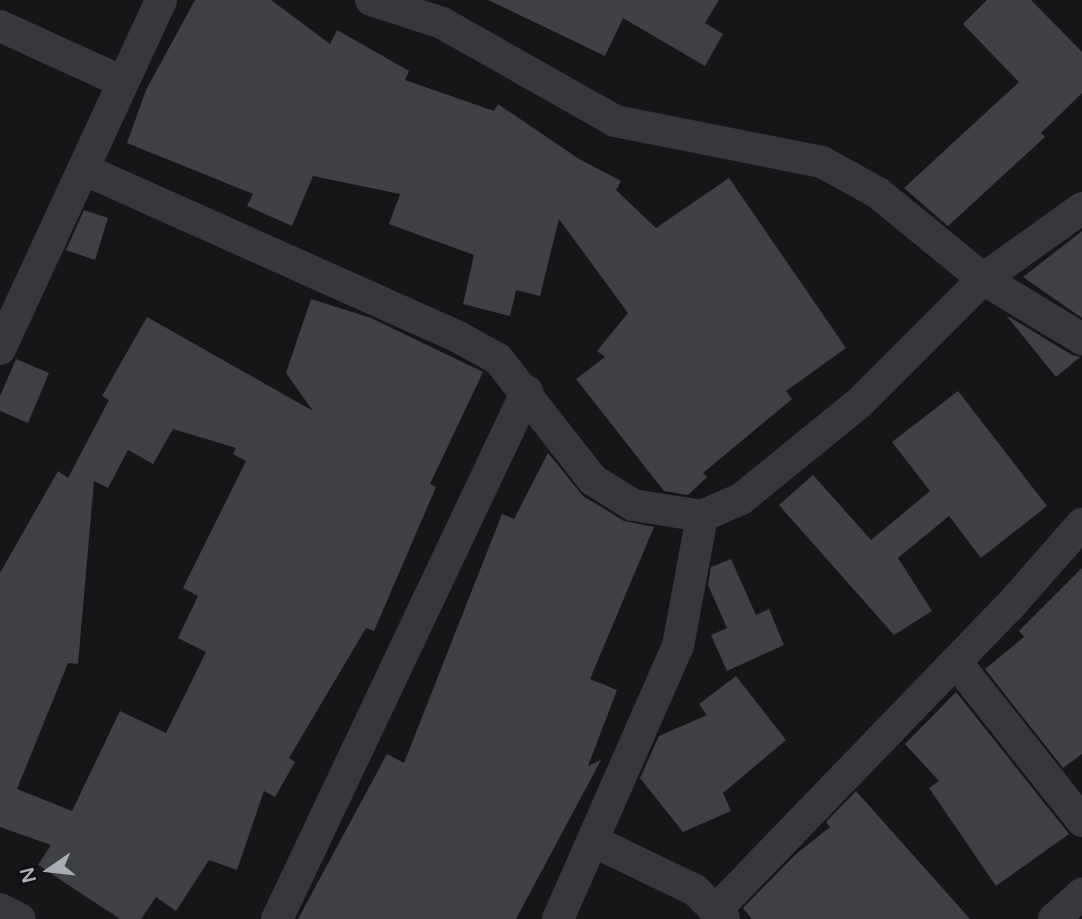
<!DOCTYPE html>
<style>
body{margin:0}
#map{position:relative;width:1082px;height:919px;overflow:hidden;background:#161618;font-family:"Varela Round",sans-serif}
div>[style]{position:absolute}
.building>*{inset:0;background:#404145}
.street>*{height:32px;margin:-16px;padding:0 16px;transform-origin:16px;border-radius:16px;background:#37383d}
span{translate:-50% -50%;white-space:nowrap;text-align:center;line-height:1.15;-webkit-text-stroke:6px #111113;paint-order:stroke}
.north{position:absolute;left:14px;top:835px;width:70px;height:70px;-webkit-text-stroke:5px #111113;paint-order:stroke;rotate:256deg;font-size:19px;font-weight:700;line-height:28px;text-align:center;color:#a8adb8}
.north::after{content:'';display:block;margin:auto;width:24px;height:32px;background:#a8adb8;clip-path:polygon(50% 0,100% 100%,50% 72%,0 100%)}
</style>
<div id="map">
<div class="building">
<div style="clip-path:polygon(195px 0,271px 0,330px 44px,337px 30px,409px 71px,405px 80px,494px 111px,498px 104px,579px 159px,621px 181px,616px 190px,656px 228px,729px 178px,846px 348px,786px 391px,792px 399px,703px 473px,707px 477px,688px 495px,664px 491px,576px 379px,605px 357px,597px 351px,628px 313px,559px 219px,540px 296px,516px 290px,510px 316px,463px 304px,474px 255px,389px 224px,400px 194px,313px 176px,292px 226px,247px 206px,253px 194px,127px 143px,146px 90px)"></div>
<div style="clip-path:polygon(488px 0,719px 0,705px 23px,723px 34px,705px 66px,623px 18px,605px 56px)"></div>
<div style="clip-path:polygon(987px 0,1031px 0,1082px 52px,1082px 93px,1041px 133px,1045px 137px,948px 226px,904px 188px,1019px 82px,963px 24px)"></div>
<div style="clip-path:polygon(84px 210px,108px 218px,95px 260px,66px 250px)"></div>
<div style="clip-path:polygon(1082px 231px,1082px 318px,1023px 277px)"></div>
<div style="clip-path:polygon(evenodd,311px 299px,371px 318px,483px 372px,430px 484px,436px 487px,374px 631px,366px 628px,289px 758px,295px 762px,275px 797px,264px 791px,237px 870px,209px 860px,176px 911px,156px 897px,141px 919px,120px 919px,38px 865px,51px 845px,0 827px,0 573px,58px 471px,68px 478px,109px 400px,102px 396px,147px 317px,313px 411px,286px 373px,311px 299px,173px 429px,236px 448px,233px 454px,246px 461px,183px 588px,198px 596px,178px 638px,206px 652px,166px 733px,120px 711px,72px 811px,17px 789px,68px 663px,78px 664px,94px 481px,108px 488px,128px 450px,153px 464px,173px 429px)"></div>
<div style="clip-path:polygon(1006px 315px,1072px 355px,1080px 357px,1056px 377px)"></div>
<div style="clip-path:polygon(16px 359px,49px 373px,28px 423px,0 411px,0 396px)"></div>
<div style="clip-path:polygon(958px 391px,1047px 506px,981px 558px,949px 516px,898px 558px,932px 611px,894px 635px,779px 505px,813px 475px,871px 540px,930px 491px,892px 442px)"></div>
<div style="clip-path:polygon(548px 453px,583px 496px,624px 521px,654px 527px,590px 679px,617px 690px,588px 766px,601px 760px,516px 919px,298px 919px,387px 754px,404px 763px,502px 514px,514px 519px)"></div>
<div style="clip-path:polygon(731px 559px,756px 615px,769px 609px,784px 645px,727px 671px,711px 635px,727px 628px,708px 585px,711px 567px)"></div>
<div style="clip-path:polygon(1082px 568px,1082px 754px,1063px 768px,985px 669px,1024px 637px,1019px 631px)"></div>
<div style="clip-path:polygon(736px 676px,786px 740px,723px 793px,731px 811px,683px 832px,640px 778px,659px 736px,707px 715px,699px 704px)"></div>
<div style="clip-path:polygon(956px 692px,1069px 834px,996px 886px,929px 788px,939px 781px,905px 744px)"></div>
<div style="clip-path:polygon(856px 791px,970px 919px,752px 919px,743px 908px,795px 855px,830px 827px,826px 822px)"></div>
</div>
<div class="street">
<div style="left:371px;top:0;width:75px;rotate:17.9deg"></div>
<div style="left:442px;top:23px;width:199px;rotate:29.5deg"></div>
<div style="left:615px;top:121px;width:211px;rotate:11.2deg"></div>
<div style="left:822px;top:162px;width:64px;rotate:29deg"></div>
<div style="left:878px;top:193px;width:136px;rotate:39.3deg"></div>
<div style="left:983px;top:279px;width:116px;rotate:31.2deg"></div>
<div style="left:0;top:26px;width:135px;rotate:24.5deg"></div>
<div style="left:83px;top:169px;width:413px;rotate:24.1deg"></div>
<div style="left:460px;top:338px;width:43px;rotate:28.9deg"></div>
<div style="left:498px;top:359px;width:154px;rotate:51.9deg"></div>
<div style="left:593px;top:480px;width:47px;rotate:32deg"></div>
<div style="left:633px;top:505px;width:70px;rotate:9.1deg"></div>
<div style="left:702px;top:516px;width:43px;rotate:-23.6deg"></div>
<div style="left:741px;top:499px;width:151px;rotate:-39.1deg"></div>
<div style="left:858px;top:404px;width:177px;rotate:-45deg"></div>
<div style="left:983px;top:279px;width:122px;rotate:-35.6deg"></div>
<div style="left:0;top:349px;width:384px;rotate:-65.2deg"></div>
<div style="left:956px;top:662px;width:203px;rotate:51.6deg"></div>
<div style="left:593px;top:841px;width:113px;rotate:25.7deg"></div>
<div style="left:695px;top:890px;width:41px;rotate:45deg"></div>
<div style="left:0;top:909px;width:22px;rotate:27deg"></div>
<div style="left:716px;top:910px;width:421px;rotate:-46deg"></div>
<div style="left:1009px;top:607px;width:111px;rotate:-48.7deg"></div>
<div style="left:277px;top:919px;width:584px;rotate:-64.66deg"></div>
<div style="left:558px;top:919px;width:298px;rotate:-66.3deg"></div>
<div style="left:678px;top:646px;width:132px;rotate:-79.5deg"></div>
<div style="left:1054px;top:919px;width:38px;rotate:-42deg"></div>
</div>
<div class="north">N</div>
</div>
